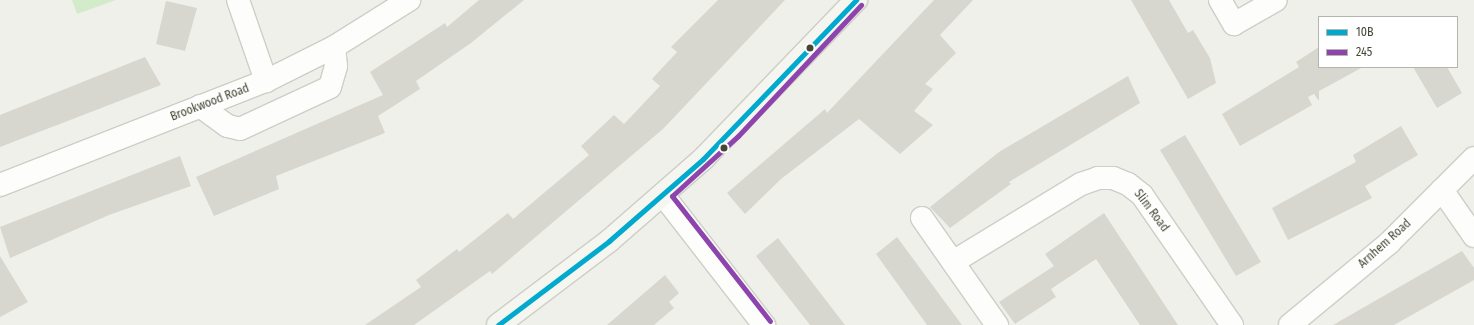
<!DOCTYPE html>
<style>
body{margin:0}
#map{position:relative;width:1474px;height:325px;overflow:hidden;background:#f0f0eb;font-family:"Fira Sans Condensed",sans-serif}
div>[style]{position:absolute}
.green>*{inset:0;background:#d3ebcb}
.building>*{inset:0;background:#d7d7d0}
.roads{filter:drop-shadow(1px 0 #cecec8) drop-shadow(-1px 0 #cecec8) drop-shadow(0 1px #cecec8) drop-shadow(0 -1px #cecec8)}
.street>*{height:22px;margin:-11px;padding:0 11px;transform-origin:11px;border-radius:11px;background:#fdfdfc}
.secondary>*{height:22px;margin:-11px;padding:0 11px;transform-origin:11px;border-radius:11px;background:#f5f6ef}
.bus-1>*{height:5px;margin:-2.5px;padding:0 2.5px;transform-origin:2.5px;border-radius:2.5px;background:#00a9ce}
.bus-2>*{height:5px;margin:-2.5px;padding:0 2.5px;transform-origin:2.5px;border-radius:2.5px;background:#8e44ad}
.dots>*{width:11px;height:11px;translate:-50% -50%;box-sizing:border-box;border:2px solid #fff;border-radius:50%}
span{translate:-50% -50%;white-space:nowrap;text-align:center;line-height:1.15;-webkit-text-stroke:3px #fff;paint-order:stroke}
.street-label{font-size:12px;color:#464636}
.legend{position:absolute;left:1318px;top:16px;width:140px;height:52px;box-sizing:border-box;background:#fff;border:1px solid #b5b5af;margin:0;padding:5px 7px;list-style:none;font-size:12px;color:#464636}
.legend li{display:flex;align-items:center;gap:8px;height:20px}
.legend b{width:20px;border:1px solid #b5b5af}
</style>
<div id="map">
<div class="green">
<div style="clip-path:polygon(72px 0,116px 0,77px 14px)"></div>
</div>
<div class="building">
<div style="clip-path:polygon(479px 0,524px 0,471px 43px,416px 81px,420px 89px,378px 116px,385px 133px,276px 176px,279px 189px,214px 216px,196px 177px,383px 95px,370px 72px,445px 23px,447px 27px)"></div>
<div style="clip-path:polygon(718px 0,785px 0,663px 129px,492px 274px,490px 271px,414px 325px,365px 325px,421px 287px,416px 280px,457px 249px,459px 252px,508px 213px,513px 219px,589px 155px,581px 146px,614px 115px,624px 124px,660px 86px,652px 79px,677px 52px,671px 47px)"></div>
<div style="clip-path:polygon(934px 0,973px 0,940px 35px,956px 53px,925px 84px,933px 89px,914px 111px,933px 125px,900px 154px,859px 119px,781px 179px,745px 214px,727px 193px,825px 109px,827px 113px)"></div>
<div style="clip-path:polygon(1131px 0,1169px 0,1188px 33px,1193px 30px,1210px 58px,1216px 83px,1188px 99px)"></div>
<div style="clip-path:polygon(166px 1px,197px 8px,185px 51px,156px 44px)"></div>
<div style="clip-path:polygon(1319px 47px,1319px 67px,1363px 67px,1319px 91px,1319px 101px,1314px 94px,1308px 97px,1312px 105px,1240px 146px,1222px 114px,1299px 67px,1296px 62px)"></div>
<div style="clip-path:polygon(145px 57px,161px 85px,0 147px,0 115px)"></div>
<div style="clip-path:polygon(1413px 67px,1447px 67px,1462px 93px,1437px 108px)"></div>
<div style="clip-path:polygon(1128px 76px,1140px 103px,1009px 182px,1011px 184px,950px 228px,930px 207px,999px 152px)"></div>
<div style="clip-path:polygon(1401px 126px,1418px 155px,1365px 186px,1372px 198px,1288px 240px,1272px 208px,1356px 162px,1353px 155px)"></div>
<div style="clip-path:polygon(1185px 135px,1261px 262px,1236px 276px,1160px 150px)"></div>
<div style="clip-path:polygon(180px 156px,191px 186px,109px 215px,10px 258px,0 227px)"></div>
<div style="clip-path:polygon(1104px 213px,1178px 325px,1140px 325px,1096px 259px,1051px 289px,1056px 297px,1015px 324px,999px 302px,1054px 266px,1045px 254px)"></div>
<div style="clip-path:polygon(897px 237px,962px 325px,927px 325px,876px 254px)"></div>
<div style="clip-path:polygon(778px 238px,845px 325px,810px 325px,756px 256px)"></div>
<div style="clip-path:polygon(1462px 251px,1474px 268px,1474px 280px,1394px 325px,1333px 325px)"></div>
<div style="clip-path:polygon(0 256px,28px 302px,0 317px)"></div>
<div style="clip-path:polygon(665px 275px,679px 293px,669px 302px,674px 308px,654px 325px,607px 325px)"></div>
</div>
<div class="roads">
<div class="street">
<div style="left:238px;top:0;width:86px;rotate:70.9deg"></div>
<div style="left:1220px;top:0;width:28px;rotate:60deg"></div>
<div style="left:1234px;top:24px;width:48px;rotate:-29.7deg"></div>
<div style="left:200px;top:106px;width:34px;rotate:36deg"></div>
<div style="left:228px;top:126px;width:12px;rotate:14deg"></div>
<div style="left:240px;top:129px;width:99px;rotate:-25deg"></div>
<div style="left:330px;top:87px;width:22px;rotate:-74deg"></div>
<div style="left:336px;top:66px;width:19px;rotate:-96deg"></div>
<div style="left:0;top:185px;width:286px;rotate:-21.4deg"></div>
<div style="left:266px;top:81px;width:76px;rotate:-26.6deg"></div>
<div style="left:334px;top:47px;width:89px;rotate:-32.1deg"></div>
<div style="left:1442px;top:190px;width:56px;rotate:55.2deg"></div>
<div style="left:663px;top:195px;width:165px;rotate:52.2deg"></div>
<div style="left:922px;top:218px;width:131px;rotate:55deg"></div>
<div style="left:953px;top:262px;width:150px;rotate:-31.4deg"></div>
<div style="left:1081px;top:184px;width:18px;rotate:-19deg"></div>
<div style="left:1098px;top:178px;width:15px"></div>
<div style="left:1113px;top:178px;width:16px;rotate:22deg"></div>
<div style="left:1128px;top:184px;width:18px;rotate:38deg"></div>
<div style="left:1142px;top:195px;width:158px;rotate:55.3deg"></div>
<div style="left:1290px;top:325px;width:129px;rotate:-39.6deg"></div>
<div style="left:1389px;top:243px;width:120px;rotate:-45deg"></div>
</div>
<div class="secondary">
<div style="left:498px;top:325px;width:139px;rotate:-37.1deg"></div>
<div style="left:609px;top:241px;width:125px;rotate:-41.1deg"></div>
<div style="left:703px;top:159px;width:221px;rotate:-46.1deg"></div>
</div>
</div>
<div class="bus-1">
<div style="left:498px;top:325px;width:139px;rotate:-37.1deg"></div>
<div style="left:609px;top:241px;width:125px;rotate:-41.1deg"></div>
<div style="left:703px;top:159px;width:221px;rotate:-46.1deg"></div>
</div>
<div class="bus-2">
<div style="left:770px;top:321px;width:159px;rotate:-128.1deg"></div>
<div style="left:672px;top:196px;width:89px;rotate:-42.3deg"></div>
<div style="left:738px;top:136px;width:180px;rotate:-46.8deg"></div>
</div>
<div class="dots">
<div style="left:810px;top:48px;background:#464636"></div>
<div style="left:724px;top:148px;background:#464636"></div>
</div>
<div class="street-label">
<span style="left:210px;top:103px;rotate:-21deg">Brookwood Road</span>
<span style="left:1151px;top:211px;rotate:53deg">Slim Road</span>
<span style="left:1385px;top:244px;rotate:-42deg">Arnhem Road</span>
</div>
<ul class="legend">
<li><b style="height:5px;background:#00a9ce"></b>10B</li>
<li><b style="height:5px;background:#8e44ad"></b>245</li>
</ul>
</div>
